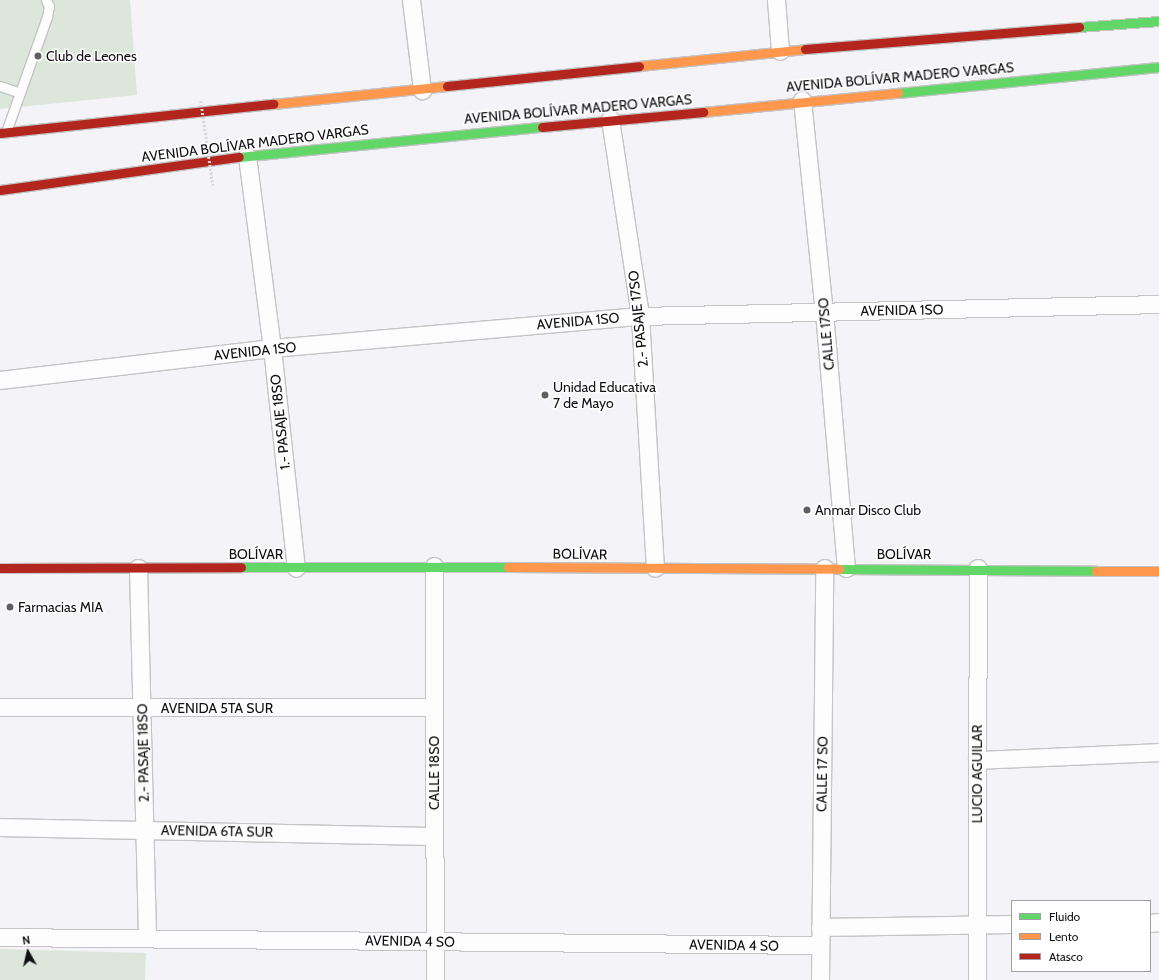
<!DOCTYPE html>
<meta charset="utf-8">
<style>
body{margin:0}
#map{position:relative;width:1159px;height:980px;overflow:hidden;background:#f4f4f8;font-family:Cabin,sans-serif}
div>[style]{position:absolute}
.green>*{inset:0;background:#dce6db}
.roads{filter:drop-shadow(1px 0 #c4c4c7) drop-shadow(-1px 0 #c4c4c7) drop-shadow(0 1px #c4c4c7) drop-shadow(0 -1px #c4c4c7)}
.lane>*{height:9px;margin:-4.5px;padding:0 4.5px;transform-origin:4.5px;border-radius:4.5px;background:#fdfdfe}
.street>*{height:17px;margin:-8.5px;padding:0 8.5px;transform-origin:8.5px;border-radius:8.5px;background:#fdfdfe}
.fast>*{height:9px;margin:-4.5px;padding:0 4.5px;transform-origin:4.5px;border-radius:4.5px;background:#63d668}
.slow>*{height:9px;margin:-4.5px;padding:0 4.5px;transform-origin:4.5px;border-radius:4.5px;background:#ff974d}
.jam>*{height:9px;margin:-4.5px;padding:0 4.5px;transform-origin:4.5px;border-radius:4.5px;background:#b3261e}
.path-bridge>*{height:2.5px;margin-top:-1.25px;transform-origin:0;background:repeating-linear-gradient(90deg,#d7d7d8 0 2px,transparent 0 4px)}
.dots>*{width:11px;height:11px;translate:-50% -50%;box-sizing:border-box;border:2px solid #fff;border-radius:50%}
span{translate:-50% -50%;white-space:nowrap;text-align:center;line-height:1.15;-webkit-text-stroke:3px #fff;paint-order:stroke}
.poi-label{font-size:14px;color:#101013}
.left{translate:0 -50%;text-align:left}
.street-label{font-size:14px;color:#101013}
.legend{position:absolute;left:1011px;top:900px;width:140px;height:72px;box-sizing:border-box;background:#fff;border:1px solid #9f9fa1;margin:0;padding:5px 7px;list-style:none;font-size:12px;color:#101013}
.legend li{display:flex;align-items:center;gap:8px;height:20px}
.legend b{width:20px;border:1px solid #9f9fa1}
.north{position:absolute;left:8px;top:932px;width:40px;height:40px;-webkit-text-stroke:3px #fff;paint-order:stroke;rotate:352deg;font-size:11px;font-weight:700;line-height:16px;text-align:center;color:#101013}
.north::after{content:'';display:block;margin:auto;width:14px;height:18px;background:#101013;clip-path:polygon(50% 0,100% 100%,50% 72%,0 100%)}
</style>
<div id="map">
<div class="green">
<div style="clip-path:polygon(0 0,130px 0,137px 95px,0 109px)"></div>
<div style="clip-path:polygon(0 949px,146px 953px,145px 980px,0 980px)"></div>
</div>
<div class="roads">
<div class="lane">
<div style="left:0;top:86px;width:21px;rotate:19deg"></div>
<div style="left:6px;top:132px;width:122px;rotate:-70.4deg"></div>
<div style="left:47px;top:17px;width:11px;rotate:-80deg"></div>
<div style="left:49px;top:6px;width:7px;rotate:-117deg"></div>
</div>
<div class="street">
<div style="left:411px;top:0;width:91px;rotate:83deg"></div>
<div style="left:776px;top:0;width:51px;rotate:85.5deg"></div>
<div style="left:802px;top:100px;width:213px;rotate:84.1deg"></div>
<div style="left:824px;top:312px;width:257px;rotate:85.1deg"></div>
<div style="left:610px;top:119px;width:199px;rotate:81.3deg"></div>
<div style="left:640px;top:316px;width:252px;rotate:86.6deg"></div>
<div style="left:247px;top:156px;width:194px;rotate:82.6deg"></div>
<div style="left:272px;top:348px;width:221px;rotate:83.8deg"></div>
<div style="left:0;top:380px;width:274px;rotate:-6.7deg"></div>
<div style="left:272px;top:348px;width:369px;rotate:-5deg"></div>
<div style="left:640px;top:316px;width:519px;rotate:-1.32deg"></div>
<div style="left:434px;top:566px;width:414px;rotate:89.9deg"></div>
<div style="left:138px;top:568px;width:370px;rotate:88.6deg"></div>
<div style="left:0;top:707px;width:434px"></div>
<div style="left:977px;top:760px;width:182px;rotate:-2.5deg"></div>
<div style="left:0;top:827px;width:434px;rotate:1.2deg"></div>
<div style="left:1150px;top:923px;width:9px;rotate:-6deg"></div>
<div style="left:820px;top:927px;width:192px;rotate:-0.9deg"></div>
<div style="left:0;top:937px;width:820px;rotate:0.56deg"></div>
<div style="left:820px;top:980px;width:412px;rotate:-89.4deg"></div>
<div style="left:977px;top:980px;width:412px;rotate:-89.9deg"></div>
</div>
<div class="fast">
<div style="left:1079px;top:27px;width:80px;rotate:-4.3deg"></div>
<div style="left:898px;top:93px;width:262px;rotate:-5.7deg"></div>
<div style="left:239px;top:157px;width:304px;rotate:-5.7deg"></div>
<div style="left:241px;top:567px;width:267px"></div>
<div style="left:839px;top:569px;width:257px;rotate:0.4deg"></div>
</div>
<div class="slow">
<div style="left:639px;top:66px;width:167px;rotate:-5.8deg"></div>
<div style="left:273px;top:104px;width:175px;rotate:-5.9deg"></div>
<div style="left:703px;top:112px;width:196px;rotate:-5.6deg"></div>
<div style="left:508px;top:567px;width:331px;rotate:0.3deg"></div>
<div style="left:1096px;top:571px;width:63px"></div>
</div>
<div class="jam">
<div style="left:805px;top:49px;width:275px;rotate:-4.6deg"></div>
<div style="left:447px;top:86px;width:193px;rotate:-5.9deg"></div>
<div style="left:542px;top:127px;width:162px;rotate:-5.3deg"></div>
<div style="left:0;top:133px;width:275px;rotate:-6.1deg"></div>
<div style="left:0;top:190px;width:241px;rotate:-7.9deg"></div>
<div style="left:0;top:568px;width:241px;rotate:-0.2deg"></div>
</div>
</div>
<div class="path-bridge">
<div style="left:201px;top:101px;width:85px;rotate:81.9deg"></div>
</div>
<div class="dots">
<div style="left:38px;top:56px;background:#606063"></div>
<div style="left:545px;top:395px;background:#606063"></div>
<div style="left:807px;top:510px;background:#606063"></div>
<div style="left:10px;top:607px;background:#606063"></div>
</div>
<div class="poi-label">
<span class="left" style="left:46px;top:56px">Club de Leones</span>
<span class="left" style="left:553px;top:395px">Unidad Educativa<br>7 de Mayo</span>
<span class="left" style="left:815px;top:510px">Anmar Disco Club</span>
<span class="left" style="left:18px;top:607px">Farmacias MIA</span>
</div>
<div class="street-label">
<span style="left:900px;top:77px;rotate:-5deg">AVENIDA BOLÍVAR MADERO VARGAS</span>
<span style="left:578px;top:109px;rotate:-5deg">AVENIDA BOLÍVAR MADERO VARGAS</span>
<span style="left:255px;top:143px;rotate:-7deg">AVENIDA BOLÍVAR MADERO VARGAS</span>
<span style="left:902px;top:310px;rotate:-1deg">AVENIDA 1SO</span>
<span style="left:638px;top:319px;rotate:-96deg">2.- PASAJE 17SO</span>
<span style="left:578px;top:321px;rotate:-5deg">AVENIDA 1SO</span>
<span style="left:826px;top:334px;rotate:-95deg">CALLE 17SO</span>
<span style="left:255px;top:351px;rotate:-6deg">AVENIDA 1SO</span>
<span style="left:280px;top:422px;rotate:-96deg">1.- PASAJE 18SO</span>
<span style="left:256px;top:554px">BOLÍVAR</span>
<span style="left:580px;top:554px;rotate:1deg">BOLÍVAR</span>
<span style="left:904px;top:554px">BOLÍVAR</span>
<span style="left:217px;top:708px">AVENIDA 5TA SUR</span>
<span style="left:143px;top:753px;rotate:-91deg">2.- PASAJE 18SO</span>
<span style="left:434px;top:773px;rotate:-90deg">CALLE 18SO</span>
<span style="left:822px;top:774px;rotate:-89deg">CALLE 17 SO</span>
<span style="left:977px;top:774px;rotate:-90deg">LUCIO AGUILAR</span>
<span style="left:217px;top:831px;rotate:1deg">AVENIDA 6TA SUR</span>
<span style="left:410px;top:941px;rotate:1deg">AVENIDA 4 SO</span>
<span style="left:734px;top:945px;rotate:1deg">AVENIDA 4 SO</span>
</div>
<ul class="legend">
<li><b style="height:5px;background:#63d668"></b>Fluido</li>
<li><b style="height:5px;background:#ff974d"></b>Lento</li>
<li><b style="height:5px;background:#b3261e"></b>Atasco</li>
</ul>
<div class="north">N</div>
</div>
